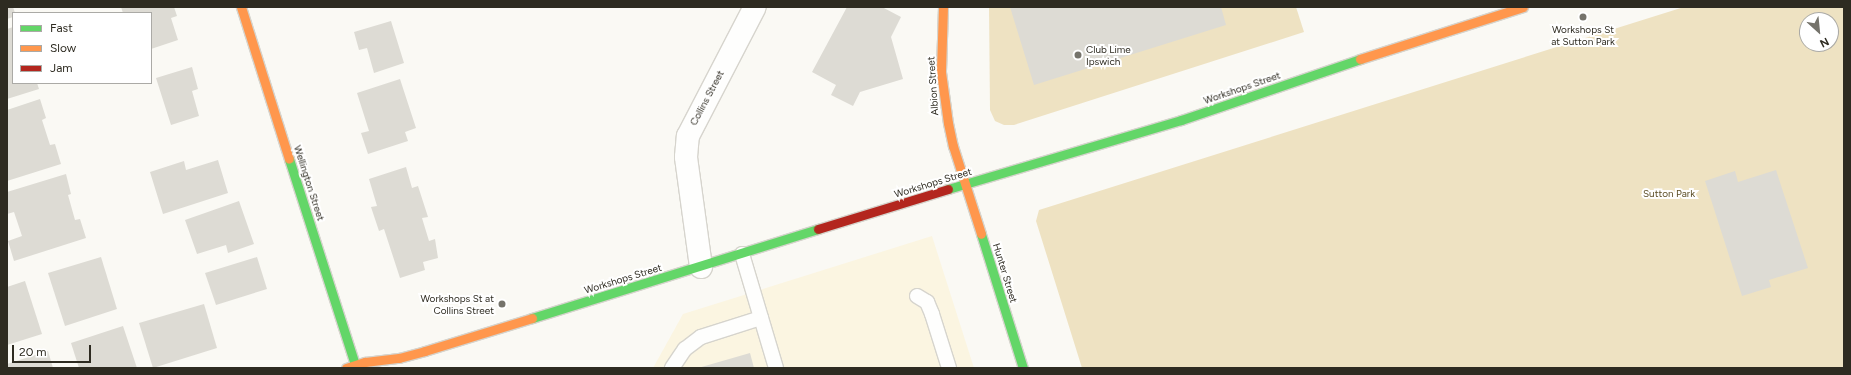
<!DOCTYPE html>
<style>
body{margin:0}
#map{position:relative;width:1851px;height:375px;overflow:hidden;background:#faf9f4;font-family:Figtree,sans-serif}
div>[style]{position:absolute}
.built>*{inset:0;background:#fbf5e1}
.green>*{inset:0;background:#eee2c2}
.building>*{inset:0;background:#dddbd4}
.roads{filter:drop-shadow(1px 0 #d6d4cd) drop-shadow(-1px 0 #d6d4cd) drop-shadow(0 1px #d6d4cd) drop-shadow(0 -1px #d6d4cd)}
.lane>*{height:14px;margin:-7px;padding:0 7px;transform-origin:7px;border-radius:7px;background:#fefefd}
.street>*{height:22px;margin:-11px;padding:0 11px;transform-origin:11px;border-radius:11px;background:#fefefd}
.fast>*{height:9px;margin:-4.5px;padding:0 4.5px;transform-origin:4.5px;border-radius:4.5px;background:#63d668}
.slow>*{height:9px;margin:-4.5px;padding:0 4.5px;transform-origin:4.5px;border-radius:4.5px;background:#ff974d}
.jam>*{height:9px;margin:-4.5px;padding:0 4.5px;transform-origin:4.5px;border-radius:4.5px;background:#b3261e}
.dots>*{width:11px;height:11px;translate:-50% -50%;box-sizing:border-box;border:2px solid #fff;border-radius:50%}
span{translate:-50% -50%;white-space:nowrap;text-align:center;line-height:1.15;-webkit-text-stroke:4px #fff;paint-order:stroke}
.poi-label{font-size:10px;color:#2e2b21}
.left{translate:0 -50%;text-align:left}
.right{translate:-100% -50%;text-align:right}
.street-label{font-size:10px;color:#2e2b21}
.park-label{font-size:10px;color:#5b4d25}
.frame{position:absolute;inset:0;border:8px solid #2e2b21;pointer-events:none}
.legend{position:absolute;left:12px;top:12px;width:140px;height:72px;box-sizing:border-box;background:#fff;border:1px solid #abaaa6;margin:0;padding:5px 7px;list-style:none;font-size:12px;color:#2e2b21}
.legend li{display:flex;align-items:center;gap:8px;height:20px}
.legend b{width:20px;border:1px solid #abaaa6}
.north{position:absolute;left:1799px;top:12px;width:40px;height:40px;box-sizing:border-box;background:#fff;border:1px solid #abaaa6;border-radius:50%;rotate:153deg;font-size:11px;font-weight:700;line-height:16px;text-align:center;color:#2e2b21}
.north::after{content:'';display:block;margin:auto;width:14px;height:18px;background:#75736b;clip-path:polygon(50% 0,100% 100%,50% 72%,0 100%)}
.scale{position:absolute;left:12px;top:345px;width:79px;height:18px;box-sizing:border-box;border:2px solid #2e2b21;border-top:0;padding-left:5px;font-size:12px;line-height:14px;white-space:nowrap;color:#2e2b21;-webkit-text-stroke:3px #fff;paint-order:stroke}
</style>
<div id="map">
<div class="built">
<div style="clip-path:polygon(932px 236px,974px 368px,653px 368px,683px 314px)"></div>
</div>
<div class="green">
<div style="clip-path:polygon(989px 7px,1296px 7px,1304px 32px,1014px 125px,1004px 125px,995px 121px,990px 110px)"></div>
<div style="clip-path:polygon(evenodd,1684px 7px,1844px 7px,1844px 368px,1082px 368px,1036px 221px,1039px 210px,1684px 7px,1807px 20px,1831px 20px,1831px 44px,1807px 44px,1807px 20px)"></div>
</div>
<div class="building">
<div style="clip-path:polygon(7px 7px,13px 7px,15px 13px,13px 13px,13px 17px,7px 19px)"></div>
<div style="clip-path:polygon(121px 7px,174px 7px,177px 16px,171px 18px,178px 40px,151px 49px,151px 13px,123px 13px)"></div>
<div style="clip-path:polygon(847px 7px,882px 7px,901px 17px,891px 37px,903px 79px,860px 92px,853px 106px,831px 95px,836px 85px,812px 72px)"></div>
<div style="clip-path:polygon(1010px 7px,1221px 7px,1226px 25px,1034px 85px)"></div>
<div style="clip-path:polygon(391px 21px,404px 63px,374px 73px,367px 48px,359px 50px,354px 32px)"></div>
<div style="clip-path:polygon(13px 27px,13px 83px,37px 83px,39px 89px,7px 99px,7px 29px)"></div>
<div style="clip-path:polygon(192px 67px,198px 89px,192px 91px,199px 116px,171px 125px,156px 78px)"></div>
<div style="clip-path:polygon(400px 79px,416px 128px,405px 132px,408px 141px,368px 154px,361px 133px,369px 131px,357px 93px)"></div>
<div style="clip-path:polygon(40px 99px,46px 118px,42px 120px,50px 145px,55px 144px,61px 164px,7px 181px,7px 110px)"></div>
<div style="clip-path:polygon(218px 160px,228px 193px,163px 214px,150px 172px,184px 161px,186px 170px)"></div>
<div style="clip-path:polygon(406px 167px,412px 188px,418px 186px,428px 217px,422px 218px,429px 241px,435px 239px,438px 258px,423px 262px,425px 270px,400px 278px,384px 229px,379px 231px,371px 207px,377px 206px,369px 179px)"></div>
<div style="clip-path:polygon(1776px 170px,1808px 268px,1769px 280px,1771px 287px,1742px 296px,1705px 181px,1735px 171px,1738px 182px)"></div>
<div style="clip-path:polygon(66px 174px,71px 194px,68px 195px,75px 220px,80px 219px,86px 238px,14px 261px,8px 241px,22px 236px,14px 212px,7px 214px,7px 192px)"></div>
<div style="clip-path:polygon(239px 201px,254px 244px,228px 253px,226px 245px,197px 254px,185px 220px)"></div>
<div style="clip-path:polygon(101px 257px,117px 309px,65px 326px,48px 273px)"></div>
<div style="clip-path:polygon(257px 257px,267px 289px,216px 305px,205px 273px)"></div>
<div style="clip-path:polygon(25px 281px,42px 334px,7px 345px,7px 287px)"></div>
<div style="clip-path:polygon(204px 304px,217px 348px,153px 368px,139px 323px)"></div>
<div style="clip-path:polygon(123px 326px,137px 368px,79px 368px,71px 343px)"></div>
<div style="clip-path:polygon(48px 351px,53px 368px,7px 368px,7px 364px)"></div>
<div style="clip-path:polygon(750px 353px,754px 368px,698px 368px)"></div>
</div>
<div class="roads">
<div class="lane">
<div style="left:742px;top:254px;width:119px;rotate:73.4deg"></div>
<div style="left:917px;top:296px;width:12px;rotate:31deg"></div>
<div style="left:927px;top:302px;width:13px;rotate:67deg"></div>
<div style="left:932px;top:314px;width:57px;rotate:72.5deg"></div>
<div style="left:672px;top:368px;width:23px;rotate:-56deg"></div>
<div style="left:685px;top:349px;width:20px;rotate:-37deg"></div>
<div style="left:701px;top:337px;width:63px;rotate:-17.6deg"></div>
</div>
<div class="street">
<div style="left:701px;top:267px;width:111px;rotate:-97.8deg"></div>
<div style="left:686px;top:157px;width:21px;rotate:-85deg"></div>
<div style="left:688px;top:136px;width:145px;rotate:-62.6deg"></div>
</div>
<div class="fast">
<div style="left:289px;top:159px;width:216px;rotate:72.2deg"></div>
<div style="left:948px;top:189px;width:243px;rotate:-16.5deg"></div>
<div style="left:1181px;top:120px;width:189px;rotate:-18.8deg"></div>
<div style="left:981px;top:234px;width:140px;rotate:72.6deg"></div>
<div style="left:532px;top:318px;width:300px;rotate:-17.3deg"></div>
</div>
<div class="slow">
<div style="left:241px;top:7px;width:159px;rotate:72.5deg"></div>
<div style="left:943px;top:7px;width:65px;rotate:91.8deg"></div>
<div style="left:941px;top:72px;width:51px;rotate:82.2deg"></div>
<div style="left:948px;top:123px;width:24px;rotate:78deg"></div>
<div style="left:953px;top:146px;width:92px;rotate:72.3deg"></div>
<div style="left:1360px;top:59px;width:171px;rotate:-17.7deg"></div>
<div style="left:346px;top:368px;width:20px;rotate:-18deg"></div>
<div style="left:365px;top:362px;width:34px;rotate:-7deg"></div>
<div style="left:399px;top:358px;width:27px;rotate:-15deg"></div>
<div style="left:425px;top:351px;width:112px;rotate:-17.1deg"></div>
</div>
<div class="jam">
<div style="left:818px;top:229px;width:136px;rotate:-17.1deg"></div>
</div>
</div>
<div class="dots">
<div style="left:1583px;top:17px;background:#75736b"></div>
<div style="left:1078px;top:55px;background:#75736b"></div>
<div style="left:502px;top:304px;background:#75736b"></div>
</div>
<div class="poi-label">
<span style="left:1583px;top:35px">Workshops St<br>at Sutton Park</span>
<span class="left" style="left:1086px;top:55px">Club Lime<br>Ipswich</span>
<span class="right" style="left:494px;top:304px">Workshops St at<br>Collins Street</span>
</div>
<div class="street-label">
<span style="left:933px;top:86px;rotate:-94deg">Albion Street</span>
<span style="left:1242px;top:88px;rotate:-19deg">Workshops Street</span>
<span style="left:707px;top:98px;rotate:-62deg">Collins Street</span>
<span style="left:309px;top:183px;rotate:72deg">Wellington Street</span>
<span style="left:933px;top:183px;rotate:-17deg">Workshops Street</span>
<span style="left:1005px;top:273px;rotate:73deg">Hunter Street</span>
<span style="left:623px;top:279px;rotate:-17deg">Workshops Street</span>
</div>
<div class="park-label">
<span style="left:1669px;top:194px">Sutton Park</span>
</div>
<div class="frame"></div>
<ul class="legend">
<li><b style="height:5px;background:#63d668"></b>Fast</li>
<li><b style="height:5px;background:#ff974d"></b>Slow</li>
<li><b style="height:5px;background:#b3261e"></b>Jam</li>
</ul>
<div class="north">N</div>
<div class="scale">20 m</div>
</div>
